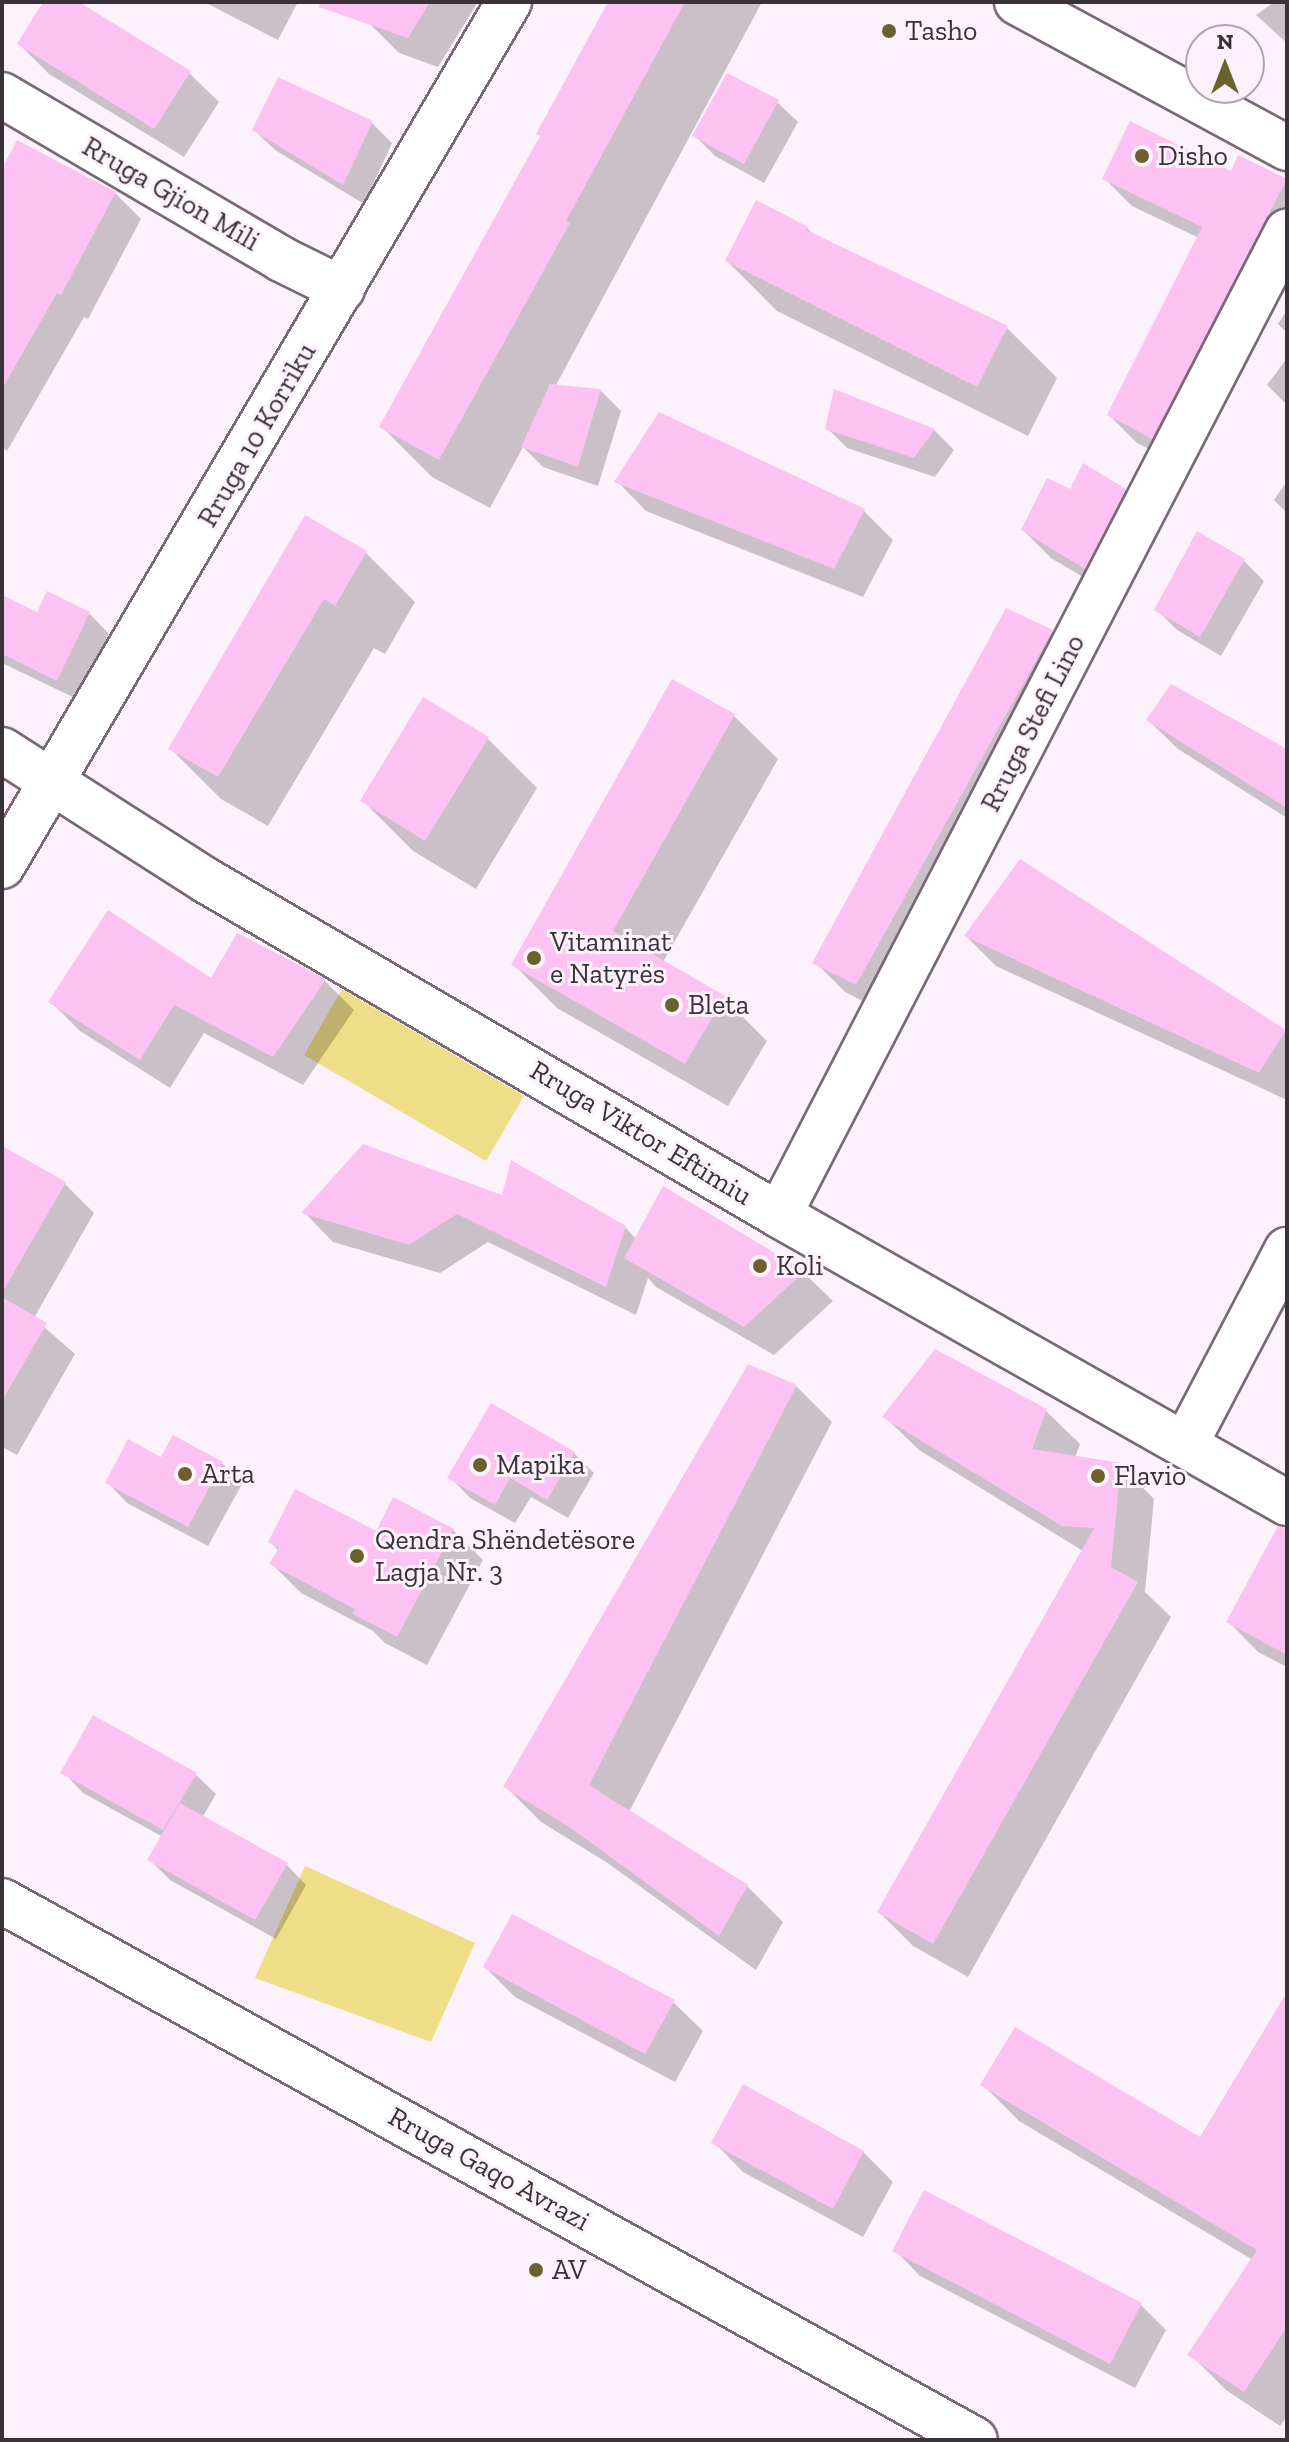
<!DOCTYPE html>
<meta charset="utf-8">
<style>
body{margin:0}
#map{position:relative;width:1289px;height:2442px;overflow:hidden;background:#fdf1fb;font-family:"Zilla Slab",serif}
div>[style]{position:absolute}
.green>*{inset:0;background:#efde88}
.shadow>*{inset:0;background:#0003}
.building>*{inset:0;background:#fcc2f1}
.roads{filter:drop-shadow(2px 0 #7a6876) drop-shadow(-2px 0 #7a6876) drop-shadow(0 2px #7a6876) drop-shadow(0 -2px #7a6876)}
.minor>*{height:44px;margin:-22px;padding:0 22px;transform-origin:22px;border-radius:22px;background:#fff}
.secondary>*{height:44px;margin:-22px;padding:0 22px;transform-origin:22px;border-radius:22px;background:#fff}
.dots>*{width:22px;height:22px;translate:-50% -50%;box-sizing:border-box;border:4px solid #fdf1fb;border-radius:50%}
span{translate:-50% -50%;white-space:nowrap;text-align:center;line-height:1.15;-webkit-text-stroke:6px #fdf1fb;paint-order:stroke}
.poi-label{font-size:28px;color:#393238}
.left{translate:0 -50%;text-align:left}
.street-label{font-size:28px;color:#393238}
.frame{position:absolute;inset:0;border:4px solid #393238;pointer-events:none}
.north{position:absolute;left:1185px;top:24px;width:80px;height:80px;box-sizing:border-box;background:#fdf1fb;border:2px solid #afa5ad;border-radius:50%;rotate:0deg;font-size:22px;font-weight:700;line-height:32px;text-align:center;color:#393238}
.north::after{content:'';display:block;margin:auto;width:28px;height:36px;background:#6b612e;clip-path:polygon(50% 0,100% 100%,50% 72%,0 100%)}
</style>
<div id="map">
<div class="green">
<div style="clip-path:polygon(342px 989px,524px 1096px,486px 1161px,304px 1055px)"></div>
<div style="clip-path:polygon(305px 1866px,475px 1943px,431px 2042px,255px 1978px)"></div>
</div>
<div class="shadow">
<div style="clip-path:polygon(46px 2px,75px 2px,189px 73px,219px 102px,184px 157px,49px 74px,19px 44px)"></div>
<div style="clip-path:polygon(204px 2px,298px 2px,278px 40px)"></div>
<div style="clip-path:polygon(382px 2px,478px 2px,438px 67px,399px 53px,370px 24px)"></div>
<div style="clip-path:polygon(610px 2px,762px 2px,555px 387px,601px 391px,621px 411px,598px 486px,543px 467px,523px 447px,490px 508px,432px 477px,382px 427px,542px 137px)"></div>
<div style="clip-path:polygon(1274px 2px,1287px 2px,1287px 43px,1256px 15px)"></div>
<div style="clip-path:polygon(278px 80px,372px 123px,392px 143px,364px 204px,275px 150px,254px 130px)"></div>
<div style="clip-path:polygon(777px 102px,798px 122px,764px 183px,715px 156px,695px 136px)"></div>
<div style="clip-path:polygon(1239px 158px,1287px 181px,1287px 263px,1181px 465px,1137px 443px,1109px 415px,1199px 238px,1132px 206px,1104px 178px,1231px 173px)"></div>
<div style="clip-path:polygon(2px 173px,115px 193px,141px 219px,88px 319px,84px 317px,7px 451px,2px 448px)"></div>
<div style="clip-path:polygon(807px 228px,815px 236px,1007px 328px,1057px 378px,1028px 436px,777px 311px,727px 261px)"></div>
<div style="clip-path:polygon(1287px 310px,1287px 333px,1278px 324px)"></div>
<div style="clip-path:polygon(1287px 358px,1287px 405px,1267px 385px)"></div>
<div style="clip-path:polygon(835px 391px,934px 430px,954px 450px,935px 477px,847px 448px,827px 428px)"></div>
<div style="clip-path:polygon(617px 481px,864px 511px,893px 540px,863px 597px,646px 511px)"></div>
<div style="clip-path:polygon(1287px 481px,1287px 513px,1274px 500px)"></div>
<div style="clip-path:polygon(1125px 490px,1153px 518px,1113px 595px,1051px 558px,1023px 530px,1071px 491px)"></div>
<div style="clip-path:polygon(365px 552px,415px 602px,385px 654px,374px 648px,268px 826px,221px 799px,171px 749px)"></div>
<div style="clip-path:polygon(1244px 561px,1264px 581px,1221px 656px,1177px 630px,1156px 609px)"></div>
<div style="clip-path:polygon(2px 597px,38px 615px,89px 613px,109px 634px,77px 699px,2px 663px)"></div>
<div style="clip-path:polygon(1052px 632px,1082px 661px,886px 1013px,845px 992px,815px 962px)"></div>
<div style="clip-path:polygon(673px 681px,734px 716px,778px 759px,663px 962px,724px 998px,767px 1041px,728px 1106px,557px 1008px,513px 964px)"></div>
<div style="clip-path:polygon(1148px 720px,1287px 751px,1287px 818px,1178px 749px)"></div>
<div style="clip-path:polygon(487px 738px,537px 788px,476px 889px,413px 851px,363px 801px)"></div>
<div style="clip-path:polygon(1020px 861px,1285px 1032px,1287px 1100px,996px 966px,966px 936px)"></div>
<div style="clip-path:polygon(212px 981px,325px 981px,354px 1010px,303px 1085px,204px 1033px,170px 1088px,80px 1031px,51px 1002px)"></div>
<div style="clip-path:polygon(2px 1148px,65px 1184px,94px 1213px,34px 1318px,75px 1354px,17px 1455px,2px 1447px)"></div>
<div style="clip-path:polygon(503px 1198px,625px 1227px,636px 1239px,803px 1272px,833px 1301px,774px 1355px,656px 1287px,648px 1278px,636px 1315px,488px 1242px,440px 1273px,333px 1242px,304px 1212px)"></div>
<div style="clip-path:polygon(796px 1386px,832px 1422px,629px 1812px,747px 1886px,783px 1922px,756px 1970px,606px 1862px,541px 1822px,505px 1786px)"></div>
<div style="clip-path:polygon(1045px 1410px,1080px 1444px,1075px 1458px,1120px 1465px,1154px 1499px,1145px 1592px,1171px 1617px,968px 1977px,913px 1946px,879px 1912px,1083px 1551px,919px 1450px,885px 1417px)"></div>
<div style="clip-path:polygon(574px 1453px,594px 1473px,568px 1518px,531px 1497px,515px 1523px,470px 1498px,450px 1477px)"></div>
<div style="clip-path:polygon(222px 1463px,242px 1484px,208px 1546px,127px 1503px,107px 1482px)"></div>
<div style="clip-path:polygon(453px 1530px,483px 1560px,427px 1665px,385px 1643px,373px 1631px,301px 1593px,272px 1564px,279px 1551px,270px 1541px)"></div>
<div style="clip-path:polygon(1287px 1558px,1287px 1667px,1258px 1652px,1229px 1622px)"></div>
<div style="clip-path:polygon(63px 1772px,195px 1774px,216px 1794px,202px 1818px,286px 1864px,306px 1885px,276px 1939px,170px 1880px,150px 1860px,163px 1837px,83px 1793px)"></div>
<div style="clip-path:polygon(485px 1967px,673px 2002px,703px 2031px,675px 2082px,515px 1997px)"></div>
<div style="clip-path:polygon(1287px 1996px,1287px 2416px,1280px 2426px,1226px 2390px,1190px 2354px,1253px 2260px,1019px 2121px,983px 2085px,1201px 2140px)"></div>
<div style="clip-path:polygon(714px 2142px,863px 2152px,893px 2182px,863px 2237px,743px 2172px)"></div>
<div style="clip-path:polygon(895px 2250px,1141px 2305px,1166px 2330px,1135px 2388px,920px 2276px)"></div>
</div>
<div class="building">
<div style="clip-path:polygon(43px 2px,79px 2px,191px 71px,154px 129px,17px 44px)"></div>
<div style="clip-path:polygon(320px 2px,430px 2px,408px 38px,319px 7px)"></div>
<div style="clip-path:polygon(608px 2px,685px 2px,566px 221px,570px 223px,439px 460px,379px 427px,540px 136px,536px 134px)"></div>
<div style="clip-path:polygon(727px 73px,779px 100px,744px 164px,692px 136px)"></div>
<div style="clip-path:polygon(278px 77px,373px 121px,343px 185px,252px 130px)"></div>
<div style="clip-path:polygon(1130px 121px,1231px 171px,1238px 155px,1287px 179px,1152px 439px,1107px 415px,1202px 227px,1102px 179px)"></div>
<div style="clip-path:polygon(17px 140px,116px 192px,61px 295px,57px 293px,2px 389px,2px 169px)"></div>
<div style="clip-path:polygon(756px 200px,808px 227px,806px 230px,1008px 326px,977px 387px,725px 261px)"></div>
<div style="clip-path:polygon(550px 384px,601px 389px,578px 467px,521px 447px)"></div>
<div style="clip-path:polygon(834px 389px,935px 429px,914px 458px,825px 429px)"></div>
<div style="clip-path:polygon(659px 412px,865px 509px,834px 569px,614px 482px)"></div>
<div style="clip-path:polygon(1083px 463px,1126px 489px,1085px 569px,1021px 530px,1047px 478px,1070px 489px)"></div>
<div style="clip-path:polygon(305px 515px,367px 551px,335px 606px,324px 599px,218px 777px,168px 749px)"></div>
<div style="clip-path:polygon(1197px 531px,1245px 559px,1200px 637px,1154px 610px)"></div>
<div style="clip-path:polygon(47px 591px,90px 612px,57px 681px,2px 654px,2px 595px,37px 612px)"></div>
<div style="clip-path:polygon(1006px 608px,1053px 630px,856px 985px,812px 963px)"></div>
<div style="clip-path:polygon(672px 679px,735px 714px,613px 931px,725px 996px,685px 1064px,511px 965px)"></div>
<div style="clip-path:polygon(1171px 684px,1287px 749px,1287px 808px,1146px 720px)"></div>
<div style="clip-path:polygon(423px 697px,489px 737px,425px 841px,360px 801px)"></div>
<div style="clip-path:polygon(1020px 859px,1286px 1030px,1259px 1073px,964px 936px)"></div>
<div style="clip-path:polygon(108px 910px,211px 978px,237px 933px,326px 979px,273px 1057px,174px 1005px,140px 1060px,48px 1002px)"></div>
<div style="clip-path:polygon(363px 1144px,502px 1195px,511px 1160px,626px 1226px,606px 1287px,457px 1214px,409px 1245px,301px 1213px)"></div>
<div style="clip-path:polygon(2px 1146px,66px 1182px,2px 1293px)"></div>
<div style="clip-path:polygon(663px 1186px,805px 1271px,744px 1327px,624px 1258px)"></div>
<div style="clip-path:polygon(2px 1297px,47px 1323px,2px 1401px)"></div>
<div style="clip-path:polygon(935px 1349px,1047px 1409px,1032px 1449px,1121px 1463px,1111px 1567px,1138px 1582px,933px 1944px,877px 1912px,1094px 1528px,1062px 1526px,882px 1417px)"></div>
<div style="clip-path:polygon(748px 1364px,797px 1385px,589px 1785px,748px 1885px,719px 1936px,568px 1826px,503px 1787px)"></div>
<div style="clip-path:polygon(491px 1403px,575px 1452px,547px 1500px,510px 1478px,495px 1505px,447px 1478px)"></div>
<div style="clip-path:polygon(173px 1435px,223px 1462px,188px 1527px,105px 1483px,128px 1439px,161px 1457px)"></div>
<div style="clip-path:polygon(295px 1489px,376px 1531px,393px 1497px,454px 1529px,397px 1637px,353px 1614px,355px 1609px,269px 1564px,279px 1548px,268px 1542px)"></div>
<div style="clip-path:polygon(1278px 1526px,1287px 1528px,1287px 1655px,1226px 1622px)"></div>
<div style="clip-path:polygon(93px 1715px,197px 1773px,163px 1830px,60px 1773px)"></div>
<div style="clip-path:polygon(180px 1803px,288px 1863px,255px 1920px,147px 1860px)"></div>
<div style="clip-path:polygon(512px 1914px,675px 2000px,645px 2054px,483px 1967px)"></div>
<div style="clip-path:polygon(1287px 1992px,1287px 2327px,1244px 2392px,1187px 2355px,1257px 2250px,980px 2085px,1015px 2027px,1200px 2137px)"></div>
<div style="clip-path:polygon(743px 2084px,864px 2151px,833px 2209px,711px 2143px)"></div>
<div style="clip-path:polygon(924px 2190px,1142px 2303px,1110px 2364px,892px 2251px)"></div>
</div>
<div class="roads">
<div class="minor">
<div style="left:1017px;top:2px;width:307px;rotate:28.4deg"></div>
<div style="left:2px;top:95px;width:324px;rotate:30.4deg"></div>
<div style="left:281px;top:259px;width:68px;rotate:26.2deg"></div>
<div style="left:2px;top:750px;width:243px;rotate:32.6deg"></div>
<div style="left:207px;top:881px;width:662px;rotate:30.28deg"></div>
<div style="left:779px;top:1215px;width:584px;rotate:29.55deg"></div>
<div style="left:2px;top:866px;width:1002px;rotate:-59.6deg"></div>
<div style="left:779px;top:1215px;width:1107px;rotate:-62.67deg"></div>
<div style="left:1186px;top:1443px;width:218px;rotate:-62.4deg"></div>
</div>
<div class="secondary">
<div style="left:2px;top:1901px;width:1112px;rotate:28.98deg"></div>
</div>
</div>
<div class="dots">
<div style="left:889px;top:31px;background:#6b612e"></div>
<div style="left:1142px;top:156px;background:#6b612e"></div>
<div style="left:534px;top:958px;background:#6b612e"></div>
<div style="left:672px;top:1005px;background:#6b612e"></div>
<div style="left:760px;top:1266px;background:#6b612e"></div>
<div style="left:480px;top:1465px;background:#6b612e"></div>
<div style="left:185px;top:1474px;background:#6b612e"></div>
<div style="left:1098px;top:1476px;background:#6b612e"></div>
<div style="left:357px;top:1556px;background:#6b612e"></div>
<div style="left:536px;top:2270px;background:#6b612e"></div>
</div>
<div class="poi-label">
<span class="left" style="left:905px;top:31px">Tasho</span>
<span class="left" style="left:1158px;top:156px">Disho</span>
<span class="left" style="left:550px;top:958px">Vitaminat<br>e Natyrës</span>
<span class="left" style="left:688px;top:1005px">Bleta</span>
<span class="left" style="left:776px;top:1266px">Koli</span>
<span class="left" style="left:496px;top:1465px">Mapika</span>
<span class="left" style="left:201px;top:1474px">Arta</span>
<span class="left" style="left:1114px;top:1476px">Flavio</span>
<span class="left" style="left:375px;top:1556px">Qendra Shëndetësore<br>Lagja Nr. 3</span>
<span class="left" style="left:552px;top:2270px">AV</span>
</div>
<div class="street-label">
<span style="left:171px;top:194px;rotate:30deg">Rruga Gjion Mili</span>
<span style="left:257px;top:435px;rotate:-60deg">Rruga 10 Korriku</span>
<span style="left:1033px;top:723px;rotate:-63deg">Rruga Stefi Lino</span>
<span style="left:641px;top:1133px;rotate:31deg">Rruga Viktor Eftimiu</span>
<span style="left:489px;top:2169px;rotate:29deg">Rruga Gaqo Avrazi</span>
</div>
<div class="frame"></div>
<div class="north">N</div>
</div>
